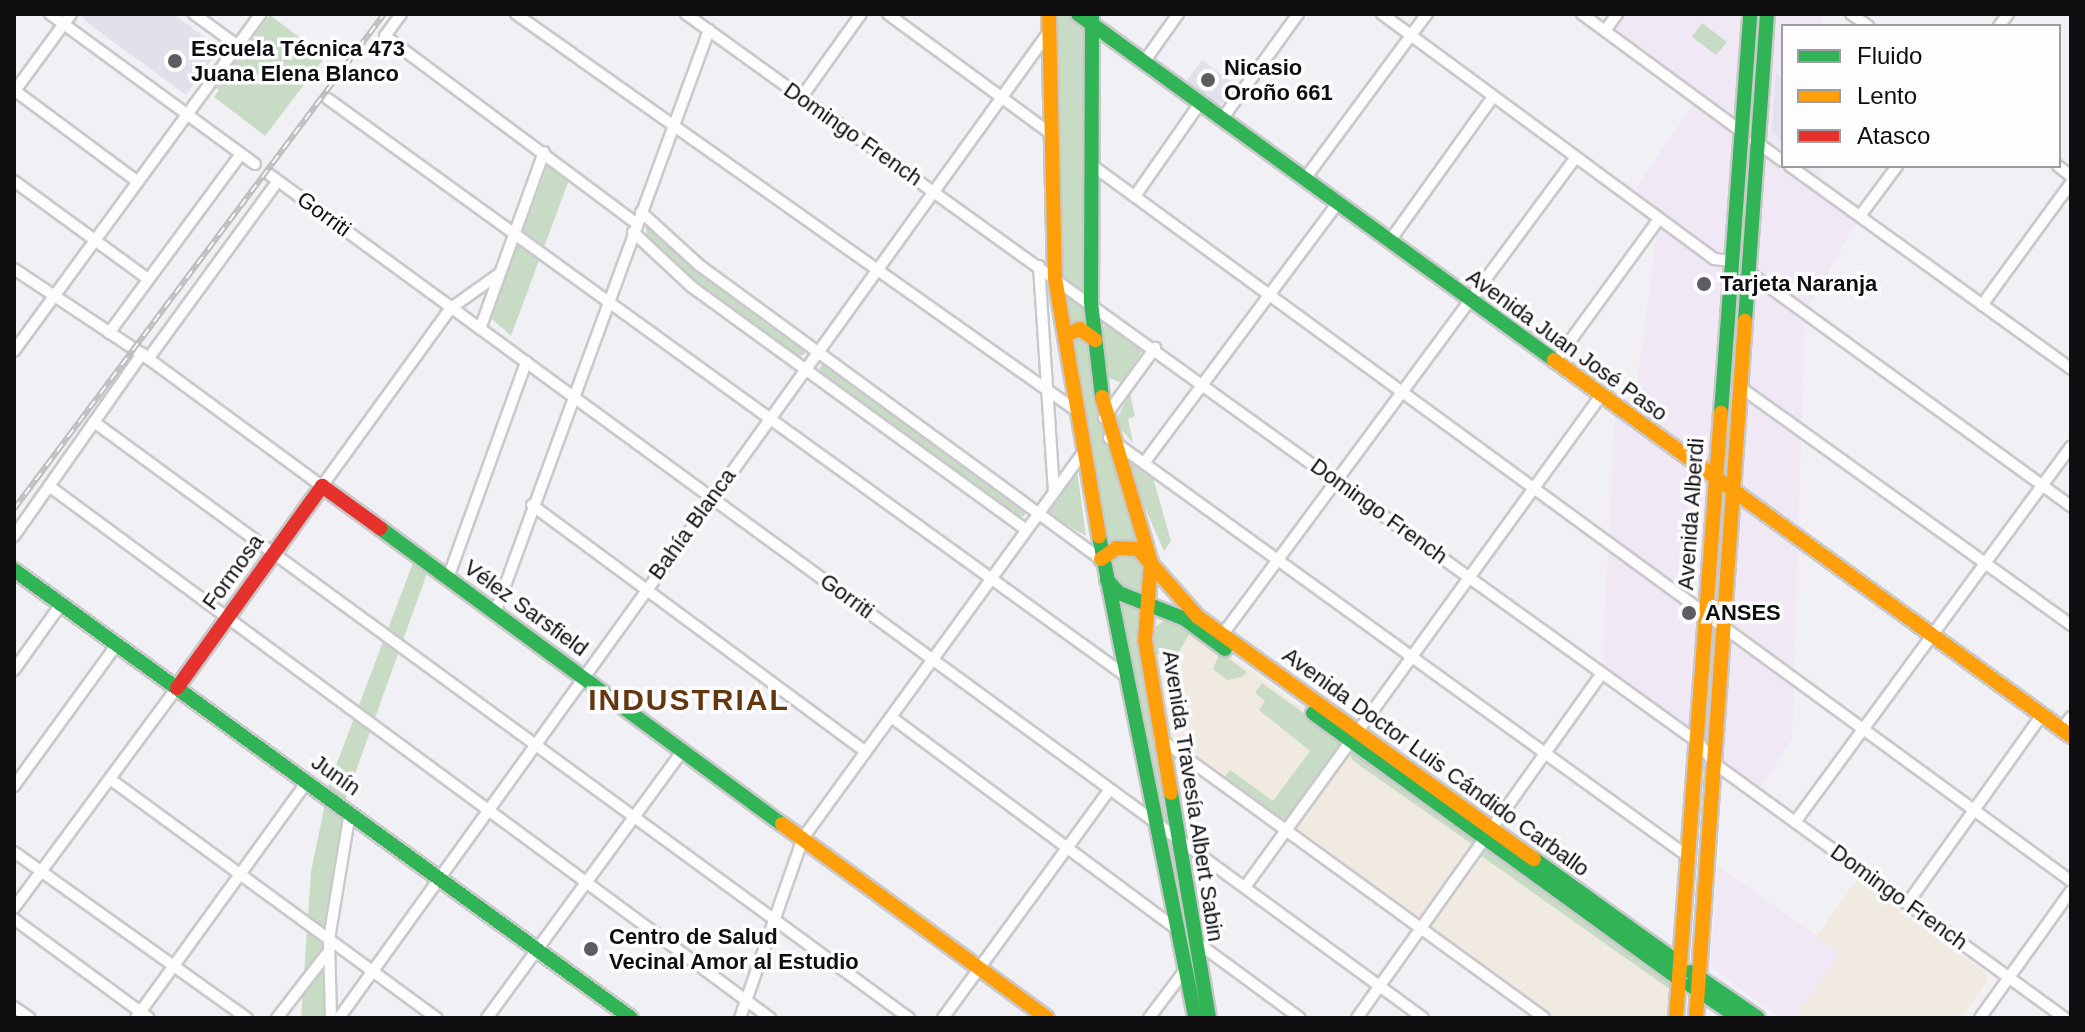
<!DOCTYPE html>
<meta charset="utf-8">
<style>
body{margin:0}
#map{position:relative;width:2085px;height:1032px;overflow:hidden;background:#f1f1f5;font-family:Helvetica,sans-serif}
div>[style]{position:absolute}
.commercial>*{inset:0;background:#f0e8f4}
.industrial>*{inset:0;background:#f0eae1}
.built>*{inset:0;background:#e1e1eb}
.green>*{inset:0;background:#c8dcc5}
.roads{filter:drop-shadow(2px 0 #c9c9cc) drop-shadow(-2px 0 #c9c9cc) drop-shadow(0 2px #c9c9cc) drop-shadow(0 -2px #c9c9cc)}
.street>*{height:10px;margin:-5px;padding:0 5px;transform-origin:5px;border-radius:5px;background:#fdfdfe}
.fast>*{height:14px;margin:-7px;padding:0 7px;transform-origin:7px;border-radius:7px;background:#30b455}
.slow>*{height:14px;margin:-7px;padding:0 7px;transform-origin:7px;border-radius:7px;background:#ff9f0a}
.jam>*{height:14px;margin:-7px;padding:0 7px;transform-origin:7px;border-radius:7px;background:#e5322d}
.rail>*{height:6px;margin-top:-3px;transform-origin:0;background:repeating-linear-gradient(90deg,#fdfdff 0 9px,#bdbdbf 0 18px);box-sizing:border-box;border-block:2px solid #bdbdbf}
.dots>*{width:22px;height:22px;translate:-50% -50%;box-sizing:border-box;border:4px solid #fdfdff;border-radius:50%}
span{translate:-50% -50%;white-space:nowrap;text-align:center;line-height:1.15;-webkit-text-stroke:7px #fdfdff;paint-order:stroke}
.poi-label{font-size:22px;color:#0e0e11;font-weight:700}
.left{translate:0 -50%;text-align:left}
.street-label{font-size:22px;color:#0e0e11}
.district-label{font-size:30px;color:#63380f;font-weight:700;letter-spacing:2px}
.frame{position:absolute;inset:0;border:16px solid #0e0e11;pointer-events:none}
.legend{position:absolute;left:1781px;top:24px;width:280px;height:144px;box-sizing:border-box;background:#fdfdff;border:2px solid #9d9da0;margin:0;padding:10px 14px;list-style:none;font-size:24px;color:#0e0e11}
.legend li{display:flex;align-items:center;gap:16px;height:40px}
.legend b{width:40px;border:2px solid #9d9da0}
</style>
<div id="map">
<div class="commercial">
<div style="clip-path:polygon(1617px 14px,1825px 14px,1819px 26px,1783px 26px,1783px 166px,1823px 166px,1815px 184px,1860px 216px,1805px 313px,1792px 739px,1760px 788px,1602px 673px,1615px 408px,1632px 420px,1659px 219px,1635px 189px,1697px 98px,1605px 31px)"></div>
<div style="clip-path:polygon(1718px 866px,1841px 953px,1795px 1018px,1780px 1018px,1710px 966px)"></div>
</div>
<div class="industrial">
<div style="clip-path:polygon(1165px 609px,1678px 978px,1676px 1018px,1544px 1018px,1157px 736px,1146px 617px)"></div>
<div style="clip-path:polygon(1857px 879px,1986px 973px,1988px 981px,1961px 1018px,1795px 1018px,1840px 954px,1817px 936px)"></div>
</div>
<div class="built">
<div style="clip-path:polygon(82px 14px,173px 14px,220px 48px,186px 95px,85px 21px)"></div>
<div style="clip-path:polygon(1202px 60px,1236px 85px,1223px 103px,1216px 104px,1185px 83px)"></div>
<div style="clip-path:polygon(1776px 74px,1783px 78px,1783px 143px,1772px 131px)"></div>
</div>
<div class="green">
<div style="clip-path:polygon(1049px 14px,1078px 14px,1091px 24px,1091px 302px,1104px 418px,1146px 545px,1146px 617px,1175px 835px,1157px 823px,1055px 277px)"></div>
<div style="clip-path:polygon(270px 15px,325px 57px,265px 136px,214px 97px,219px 90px,215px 87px)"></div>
<div style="clip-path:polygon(1702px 23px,1727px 42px,1716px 55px,1692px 37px)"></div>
<div style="clip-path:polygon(548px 164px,569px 180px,511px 336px,491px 318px)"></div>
<div style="clip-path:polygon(645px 222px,804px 347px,805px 354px,797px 357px,697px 286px,647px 237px)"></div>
<div style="clip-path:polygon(1106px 323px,1142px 351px,1122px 383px,1104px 376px,1099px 331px)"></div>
<div style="clip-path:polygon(826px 362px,1028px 510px,1024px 516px,1016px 517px,822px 376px,819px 368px)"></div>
<div style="clip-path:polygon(1130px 393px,1135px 416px,1128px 419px,1133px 443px,1115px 422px)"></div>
<div style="clip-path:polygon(1122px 456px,1153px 478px,1171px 541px,1164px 551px)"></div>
<div style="clip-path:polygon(1077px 470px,1086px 536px,1047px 513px)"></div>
<div style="clip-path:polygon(416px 555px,430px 565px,343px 807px,350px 812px,329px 939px,331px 1018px,301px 1018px,311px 872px,329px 784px)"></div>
<div style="clip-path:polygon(1168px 618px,1191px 631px,1178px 653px,1151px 655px,1152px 629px)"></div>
<div style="clip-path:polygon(1220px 652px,1247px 672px,1242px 677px,1227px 680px,1213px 669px)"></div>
<div style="clip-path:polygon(1262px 683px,1341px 740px,1342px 747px,1288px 822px,1279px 822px,1222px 780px,1230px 770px,1273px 801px,1310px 751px,1259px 710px,1265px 701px,1255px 693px)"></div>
<div style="clip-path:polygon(1350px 752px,1357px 752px,1474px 837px,1473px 845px,1352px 760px)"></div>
<div style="clip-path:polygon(1484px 848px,1674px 980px,1675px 993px,1480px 855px)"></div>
</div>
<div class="roads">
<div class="street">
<div style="left:50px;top:14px;width:254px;rotate:36.2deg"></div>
<div style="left:194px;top:14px;width:54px;rotate:36deg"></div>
<div style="left:401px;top:14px;width:27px;rotate:126deg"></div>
<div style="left:385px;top:36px;width:314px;rotate:36.7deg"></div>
<div style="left:516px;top:14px;width:684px;rotate:35.29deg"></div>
<div style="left:686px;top:14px;width:1248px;rotate:35.74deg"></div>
<div style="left:1699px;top:743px;width:26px;rotate:53deg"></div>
<div style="left:1715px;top:764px;width:432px;rotate:36deg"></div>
<div style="left:888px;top:14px;width:206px;rotate:36.3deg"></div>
<div style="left:1382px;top:14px;width:413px;rotate:36.4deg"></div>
<div style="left:1714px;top:259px;width:17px;rotate:7deg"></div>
<div style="left:1582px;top:14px;width:199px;rotate:36.4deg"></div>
<div style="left:1851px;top:14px;width:21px;rotate:35deg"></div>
<div style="left:1999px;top:26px;width:15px;rotate:-53deg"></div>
<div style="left:1605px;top:31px;width:21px;rotate:-55deg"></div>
<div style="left:1144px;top:62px;width:59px;rotate:-54.7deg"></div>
<div style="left:14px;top:90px;width:154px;rotate:36.6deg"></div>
<div style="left:14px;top:92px;width:97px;rotate:-53.8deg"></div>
<div style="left:801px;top:98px;width:103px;rotate:-54.5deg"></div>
<div style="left:328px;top:99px;width:985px;rotate:35.87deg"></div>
<div style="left:1222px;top:119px;width:130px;rotate:-54.1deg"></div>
<div style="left:1755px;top:141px;width:34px;rotate:36deg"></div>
<div style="left:1093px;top:166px;width:1211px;rotate:36.17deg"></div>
<div style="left:1790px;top:166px;width:347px;rotate:35.8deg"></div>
<div style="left:2058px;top:166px;width:16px;rotate:38deg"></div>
<div style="left:270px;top:175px;width:1428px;rotate:36.17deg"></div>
<div style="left:1304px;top:180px;width:207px;rotate:-53.5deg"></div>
<div style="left:14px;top:181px;width:166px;rotate:36.2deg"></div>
<div style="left:1135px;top:196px;width:113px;rotate:-55deg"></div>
<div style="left:641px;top:212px;width:79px;rotate:42.4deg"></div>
<div style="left:699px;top:265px;width:498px;rotate:36.2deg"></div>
<div style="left:1860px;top:216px;width:62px;rotate:-53.5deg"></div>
<div style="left:633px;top:232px;width:81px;rotate:43deg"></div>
<div style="left:692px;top:287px;width:413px;rotate:36deg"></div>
<div style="left:1389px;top:242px;width:178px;rotate:-54.4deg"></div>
<div style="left:1039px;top:266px;width:226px;rotate:86.2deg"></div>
<div style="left:14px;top:269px;width:154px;rotate:33.6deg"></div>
<div style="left:142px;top:354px;width:223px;rotate:36.3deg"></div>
<div style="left:322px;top:486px;width:220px;rotate:-54.1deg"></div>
<div style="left:451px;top:308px;width:59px;rotate:-35.3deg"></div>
<div style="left:1750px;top:273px;width:397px;rotate:36deg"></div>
<div style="left:1982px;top:305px;width:151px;rotate:-53.9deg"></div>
<div style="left:480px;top:329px;width:188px;rotate:-70.1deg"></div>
<div style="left:109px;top:333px;width:222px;rotate:-53.6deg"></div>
<div style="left:14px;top:351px;width:418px;rotate:-53.8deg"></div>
<div style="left:148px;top:359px;width:220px;rotate:-53.9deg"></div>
<div style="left:1554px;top:363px;width:178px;rotate:-53.9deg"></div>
<div style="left:1740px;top:387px;width:408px;rotate:35.7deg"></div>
<div style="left:1104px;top:418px;width:87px;rotate:-53.9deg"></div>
<div style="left:94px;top:422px;width:1010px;rotate:36.18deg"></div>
<div style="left:1109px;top:438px;width:717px;rotate:35.86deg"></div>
<div style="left:1144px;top:463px;width:323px;rotate:-53.3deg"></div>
<div style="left:49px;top:486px;width:896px;rotate:36.42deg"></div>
<div style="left:532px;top:505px;width:415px;rotate:36.5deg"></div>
<div style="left:14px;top:536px;width:223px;rotate:-54.9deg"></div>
<div style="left:448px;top:578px;width:230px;rotate:-70.1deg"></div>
<div style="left:495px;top:613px;width:621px;rotate:-69.84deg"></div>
<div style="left:1220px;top:638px;width:598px;rotate:-53.49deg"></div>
<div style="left:14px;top:670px;width:81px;rotate:-54.5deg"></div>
<div style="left:891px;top:717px;width:357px;rotate:36.6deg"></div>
<div style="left:2062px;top:729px;width:15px;rotate:-53deg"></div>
<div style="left:1159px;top:738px;width:476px;rotate:36deg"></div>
<div style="left:110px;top:779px;width:405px;rotate:36.2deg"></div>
<div style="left:14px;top:786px;width:175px;rotate:-54deg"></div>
<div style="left:1795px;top:822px;width:466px;rotate:-53.7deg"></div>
<div style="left:14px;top:852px;width:286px;rotate:35.5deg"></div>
<div style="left:1245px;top:887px;width:605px;rotate:-54.08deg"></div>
<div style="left:1907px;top:904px;width:232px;rotate:-54.5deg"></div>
<div style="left:14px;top:908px;width:274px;rotate:-53.5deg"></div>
<div style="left:14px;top:919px;width:167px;rotate:36.3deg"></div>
<div style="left:1195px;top:941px;width:130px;rotate:36.3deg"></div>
<div style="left:14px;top:1007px;width:19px;rotate:35deg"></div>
<div style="left:136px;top:1018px;width:291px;rotate:-54.1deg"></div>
<div style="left:277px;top:1018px;width:85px;rotate:-52.2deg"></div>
<div style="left:331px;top:1018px;width:79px;rotate:-91.5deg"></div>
<div style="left:329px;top:939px;width:129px;rotate:-80.6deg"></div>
<div style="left:339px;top:1018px;width:1214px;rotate:-54.25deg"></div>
<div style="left:487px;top:1018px;width:332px;rotate:-53.8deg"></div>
<div style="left:740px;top:1018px;width:191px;rotate:-70.7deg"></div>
<div style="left:803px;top:838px;width:472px;rotate:-54deg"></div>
<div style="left:943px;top:1018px;width:283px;rotate:-53.9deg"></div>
<div style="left:1149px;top:1018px;width:60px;rotate:-53.1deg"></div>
<div style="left:1357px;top:1018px;width:423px;rotate:-54.6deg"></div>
<div style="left:1980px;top:1018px;width:156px;rotate:-54.4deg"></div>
</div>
<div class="fast">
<div style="left:1078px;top:14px;width:588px;rotate:36.01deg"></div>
<div style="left:1092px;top:17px;width:285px;rotate:90.2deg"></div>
<div style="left:1091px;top:302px;width:96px;rotate:83.4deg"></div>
<div style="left:1745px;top:321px;width:308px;rotate:-85.9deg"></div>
<div style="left:1721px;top:413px;width:400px;rotate:-85.8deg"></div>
<div style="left:380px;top:528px;width:499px;rotate:36.4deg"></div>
<div style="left:1099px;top:536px;width:491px;rotate:78.7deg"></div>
<div style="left:14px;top:570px;width:762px;rotate:35.98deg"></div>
<div style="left:1107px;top:580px;width:18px;rotate:47deg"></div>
<div style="left:1119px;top:593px;width:71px;rotate:21.5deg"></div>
<div style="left:1185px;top:619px;width:50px;rotate:36.9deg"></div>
<div style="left:1313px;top:713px;width:451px;rotate:36deg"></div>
<div style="left:1171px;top:793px;width:228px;rotate:80.4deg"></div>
<div style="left:1534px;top:859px;width:180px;rotate:35.7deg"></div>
<div style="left:1691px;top:972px;width:81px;rotate:34.5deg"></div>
<div style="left:1690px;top:985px;width:59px;rotate:34deg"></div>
</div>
<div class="slow">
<div style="left:1049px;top:14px;width:264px;rotate:88.7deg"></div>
<div style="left:1055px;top:278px;width:262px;rotate:80.3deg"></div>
<div style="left:1065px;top:335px;width:16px;rotate:-22deg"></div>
<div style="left:1080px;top:329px;width:19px;rotate:36deg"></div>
<div style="left:1554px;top:360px;width:639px;rotate:36.03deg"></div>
<div style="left:1102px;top:397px;width:172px;rotate:73.5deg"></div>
<div style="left:1151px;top:562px;width:78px;rotate:94.4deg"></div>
<div style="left:1145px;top:640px;width:155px;rotate:80.4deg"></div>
<div style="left:1101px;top:559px;width:19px;rotate:-35deg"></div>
<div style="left:1117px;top:548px;width:21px;rotate:3deg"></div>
<div style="left:1138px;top:549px;width:91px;rotate:48.6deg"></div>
<div style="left:1198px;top:617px;width:414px;rotate:35.8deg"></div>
<div style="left:782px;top:824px;width:328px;rotate:36.2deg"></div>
<div style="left:1676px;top:1018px;width:607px;rotate:-85.75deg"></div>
<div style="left:1696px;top:1018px;width:699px;rotate:-85.98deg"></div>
</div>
<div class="jam">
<div style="left:177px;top:688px;width:249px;rotate:-54.3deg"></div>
<div style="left:322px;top:486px;width:72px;rotate:35.9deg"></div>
</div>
</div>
<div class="rail">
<div style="left:14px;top:509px;width:618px;rotate:-53.22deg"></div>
</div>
<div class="dots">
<div style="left:175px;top:61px;background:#5d5d61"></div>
<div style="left:1208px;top:80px;background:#5d5d61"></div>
<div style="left:1704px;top:284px;background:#5d5d61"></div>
<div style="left:1689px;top:613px;background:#5d5d61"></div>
<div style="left:591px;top:949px;background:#5d5d61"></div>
</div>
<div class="poi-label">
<span class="left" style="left:191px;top:61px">Escuela Técnica 473<br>Juana Elena Blanco</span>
<span class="left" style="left:1224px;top:80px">Nicasio<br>Oroño 661</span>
<span class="left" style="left:1720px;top:284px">Tarjeta Naranja</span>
<span class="left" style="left:1705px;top:613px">ANSES</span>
<span class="left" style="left:609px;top:949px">Centro de Salud<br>Vecinal Amor al Estudio</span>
</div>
<div class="street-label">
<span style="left:853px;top:134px;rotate:35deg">Domingo French</span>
<span style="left:324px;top:214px;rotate:36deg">Gorriti</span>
<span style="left:1567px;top:345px;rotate:36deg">Avenida Juan José Paso</span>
<span style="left:1379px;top:511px;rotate:36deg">Domingo French</span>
<span style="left:1691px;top:514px;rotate:-86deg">Avenida Alberdi</span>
<span style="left:692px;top:524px;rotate:-54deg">Bahía Blanca</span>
<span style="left:233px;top:572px;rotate:-54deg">Formosa</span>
<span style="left:847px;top:596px;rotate:36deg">Gorriti</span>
<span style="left:526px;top:608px;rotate:36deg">Vélez Sarsfield</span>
<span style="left:1436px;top:762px;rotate:36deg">Avenida Doctor Luis Cándido Carballo</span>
<span style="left:336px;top:775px;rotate:35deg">Junín</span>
<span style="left:1193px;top:796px;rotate:81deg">Avenida Travesía Albert Sabin</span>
<span style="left:1899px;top:897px;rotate:36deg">Domingo French</span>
</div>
<div class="district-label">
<span style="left:689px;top:700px">INDUSTRIAL</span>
</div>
<div class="frame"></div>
<ul class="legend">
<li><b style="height:10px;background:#30b455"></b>Fluido</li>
<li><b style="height:10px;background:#ff9f0a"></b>Lento</li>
<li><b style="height:10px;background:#e5322d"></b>Atasco</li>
</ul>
</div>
